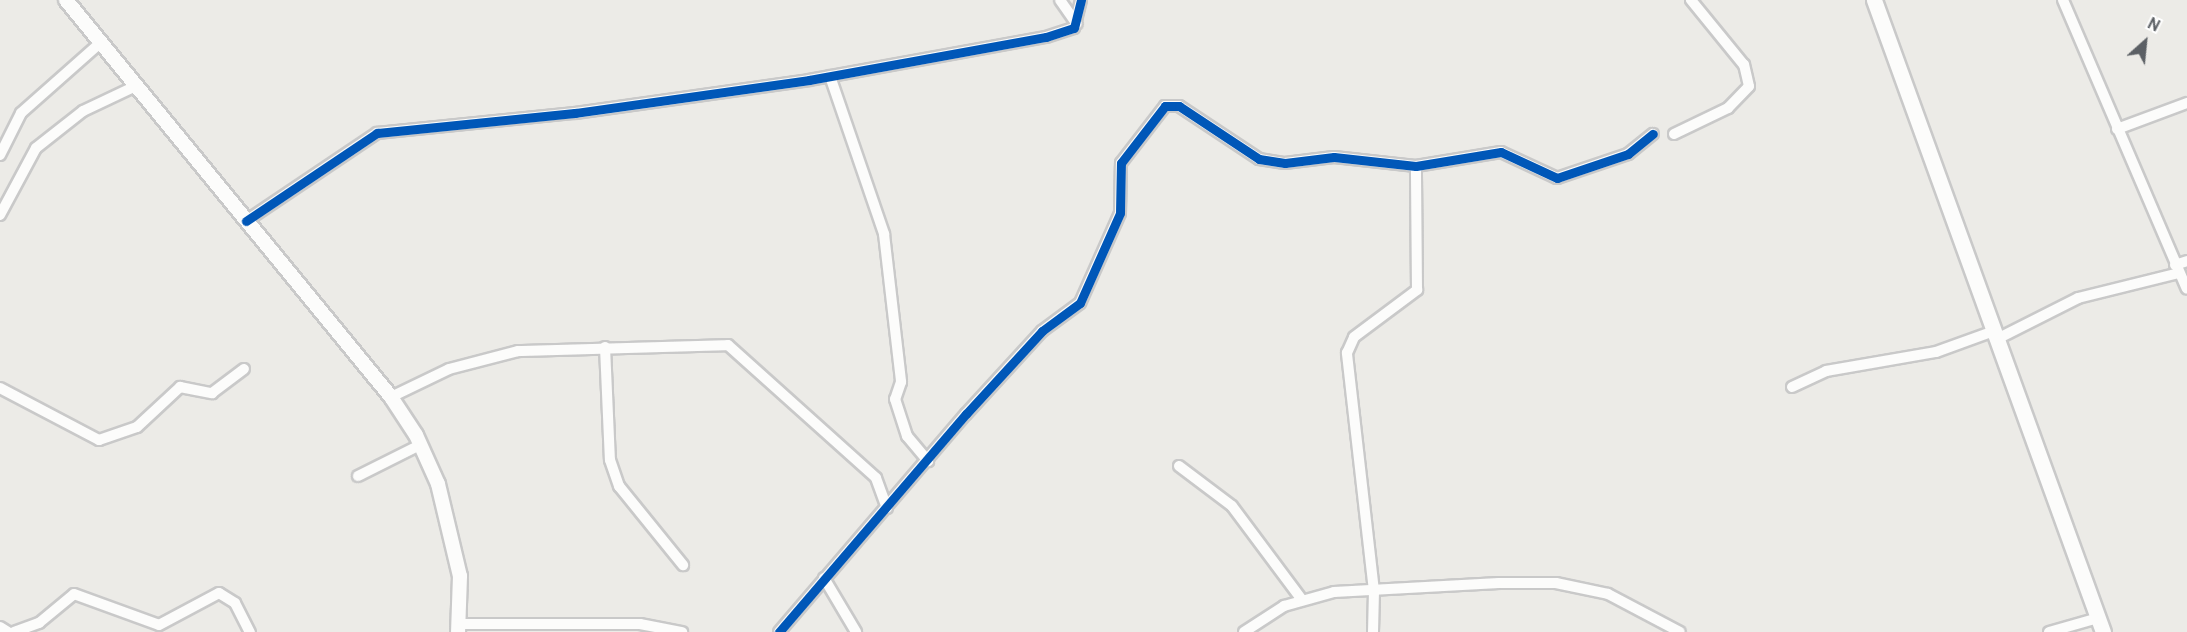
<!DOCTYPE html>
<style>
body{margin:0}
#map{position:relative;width:2187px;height:632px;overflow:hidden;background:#ecebe7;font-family:Overpass,sans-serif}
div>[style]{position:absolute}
.roads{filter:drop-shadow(2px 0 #c9c9c9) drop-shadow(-2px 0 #c9c9c9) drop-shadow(0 2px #c9c9c9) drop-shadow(0 -2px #c9c9c9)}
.minor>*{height:10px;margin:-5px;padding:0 5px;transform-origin:5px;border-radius:5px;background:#fcfcfb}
.tertiary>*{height:14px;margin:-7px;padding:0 7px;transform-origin:7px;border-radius:7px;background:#fcfcfb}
.secondary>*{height:15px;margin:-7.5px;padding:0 7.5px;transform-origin:7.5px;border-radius:7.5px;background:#fcfcfb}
.cycleway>*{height:9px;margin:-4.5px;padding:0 4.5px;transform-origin:4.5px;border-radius:4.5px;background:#0057b8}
span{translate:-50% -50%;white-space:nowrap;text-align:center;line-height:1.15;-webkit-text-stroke:5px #fff;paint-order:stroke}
.north{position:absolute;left:2115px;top:12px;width:60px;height:60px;-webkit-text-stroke:4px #fff;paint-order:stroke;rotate:27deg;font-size:16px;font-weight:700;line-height:24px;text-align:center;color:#5c6065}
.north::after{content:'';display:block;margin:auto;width:21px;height:27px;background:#5c6065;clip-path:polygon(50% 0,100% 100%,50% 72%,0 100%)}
</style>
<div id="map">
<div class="roads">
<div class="minor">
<div style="left:1060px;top:0;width:29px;rotate:55deg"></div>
<div style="left:2063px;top:0;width:314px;rotate:66.8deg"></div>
<div style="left:830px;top:76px;width:167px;rotate:71.1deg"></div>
<div style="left:884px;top:234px;width:149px;rotate:83.4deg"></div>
<div style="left:901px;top:382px;width:18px;rotate:109deg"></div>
<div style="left:895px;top:399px;width:39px;rotate:72deg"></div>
<div style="left:907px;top:436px;width:33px;rotate:50deg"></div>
<div style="left:2117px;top:129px;width:75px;rotate:-20.4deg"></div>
<div style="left:1674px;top:134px;width:60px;rotate:-25.7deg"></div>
<div style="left:1728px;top:108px;width:30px;rotate:-46deg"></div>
<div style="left:1749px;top:86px;width:22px;rotate:-103deg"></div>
<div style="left:1744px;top:65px;width:84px;rotate:-129.2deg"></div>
<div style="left:0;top:155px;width:47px;rotate:-63.4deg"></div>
<div style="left:21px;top:113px;width:106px;rotate:-41.5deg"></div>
<div style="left:0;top:215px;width:76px;rotate:-61.8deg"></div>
<div style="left:36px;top:148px;width:60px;rotate:-38.2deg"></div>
<div style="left:83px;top:111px;width:59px;rotate:-25.3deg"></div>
<div style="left:246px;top:221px;width:158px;rotate:-33.9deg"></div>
<div style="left:377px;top:133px;width:199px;rotate:-5.8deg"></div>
<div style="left:575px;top:113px;width:236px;rotate:-8deg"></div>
<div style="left:809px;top:80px;width:241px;rotate:-10.3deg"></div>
<div style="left:1046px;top:37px;width:29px;rotate:-18deg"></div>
<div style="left:1074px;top:28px;width:29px;rotate:-76deg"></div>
<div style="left:2175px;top:265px;width:13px;rotate:-18deg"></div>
<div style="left:1997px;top:339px;width:91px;rotate:-26.8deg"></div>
<div style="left:2078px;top:298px;width:104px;rotate:-13.9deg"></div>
<div style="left:605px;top:347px;width:113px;rotate:87.5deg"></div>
<div style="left:610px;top:460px;width:28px;rotate:71deg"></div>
<div style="left:619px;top:486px;width:102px;rotate:51deg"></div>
<div style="left:1792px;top:387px;width:38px;rotate:-25deg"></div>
<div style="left:1826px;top:371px;width:112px;rotate:-9.8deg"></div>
<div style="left:1936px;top:352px;width:62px;rotate:-19.9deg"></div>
<div style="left:0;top:388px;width:112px;rotate:27.7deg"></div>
<div style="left:99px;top:440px;width:40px;rotate:-18.9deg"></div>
<div style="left:137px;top:427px;width:59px;rotate:-42.9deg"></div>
<div style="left:180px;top:387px;width:33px;rotate:11deg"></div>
<div style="left:212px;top:393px;width:40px;rotate:-37deg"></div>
<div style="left:391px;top:397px;width:64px;rotate:-25.8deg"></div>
<div style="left:449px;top:369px;width:71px;rotate:-14.6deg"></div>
<div style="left:518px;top:351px;width:210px;rotate:-1.6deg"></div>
<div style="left:728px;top:345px;width:199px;rotate:41.9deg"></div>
<div style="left:876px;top:478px;width:32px;rotate:70deg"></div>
<div style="left:1179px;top:466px;width:66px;rotate:37deg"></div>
<div style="left:1232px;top:506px;width:117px;rotate:53.3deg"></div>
<div style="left:358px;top:476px;width:69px;rotate:-26.6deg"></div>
<div style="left:824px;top:578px;width:63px;rotate:59.3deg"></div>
<div style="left:457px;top:624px;width:183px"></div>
<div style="left:640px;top:624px;width:43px;rotate:10.8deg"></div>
<div style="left:0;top:627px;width:9px;rotate:32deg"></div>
<div style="left:14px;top:632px;width:27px;rotate:-20deg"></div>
<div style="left:39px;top:623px;width:45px;rotate:-39.6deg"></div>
<div style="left:74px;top:594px;width:90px;rotate:20deg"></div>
<div style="left:159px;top:625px;width:68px;rotate:-28.1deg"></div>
<div style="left:219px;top:593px;width:19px;rotate:32deg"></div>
<div style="left:235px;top:603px;width:33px;rotate:63deg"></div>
<div style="left:779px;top:632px;width:287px;rotate:-49.4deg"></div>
<div style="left:966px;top:414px;width:113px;rotate:-47.5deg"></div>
<div style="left:1042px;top:331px;width:47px;rotate:-36.4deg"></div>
<div style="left:1080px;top:303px;width:98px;rotate:-66deg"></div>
<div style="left:1120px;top:213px;width:50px;rotate:-88.9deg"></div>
<div style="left:1121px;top:163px;width:72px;rotate:-52.3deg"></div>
<div style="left:1165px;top:106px;width:14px"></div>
<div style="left:1179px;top:106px;width:96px;rotate:33.5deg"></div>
<div style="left:1259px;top:159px;width:26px;rotate:9deg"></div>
<div style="left:1285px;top:163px;width:49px;rotate:-7deg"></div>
<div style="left:1334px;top:157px;width:82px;rotate:6.3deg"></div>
<div style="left:1416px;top:166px;width:86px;rotate:-9.4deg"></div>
<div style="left:1501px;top:152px;width:62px;rotate:24.9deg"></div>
<div style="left:1557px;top:178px;width:75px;rotate:-18.7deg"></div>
<div style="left:1628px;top:154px;width:32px;rotate:-39deg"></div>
<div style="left:1244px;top:632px;width:48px;rotate:-33deg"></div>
<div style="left:1284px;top:606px;width:52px;rotate:-15.6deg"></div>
<div style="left:1334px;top:592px;width:165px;rotate:-3.1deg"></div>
<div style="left:1499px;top:583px;width:57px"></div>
<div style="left:1556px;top:583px;width:53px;rotate:11.9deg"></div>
<div style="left:1608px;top:594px;width:81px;rotate:27.8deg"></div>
<div style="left:1373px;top:632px;width:41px;rotate:-88.6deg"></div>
<div style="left:1374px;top:591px;width:240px;rotate:-96.5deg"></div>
<div style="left:1347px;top:353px;width:17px;rotate:-66deg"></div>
<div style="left:1354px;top:337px;width:79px;rotate:-36.7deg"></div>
<div style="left:1417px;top:290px;width:124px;rotate:-90.5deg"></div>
<div style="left:2049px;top:632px;width:51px;rotate:-15.9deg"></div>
</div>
<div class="tertiary">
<div style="left:66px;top:0;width:513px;rotate:50.69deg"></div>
<div style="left:391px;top:397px;width:45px;rotate:56.7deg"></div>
<div style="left:416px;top:435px;width:54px;rotate:65.8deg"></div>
<div style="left:438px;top:484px;width:95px;rotate:76.6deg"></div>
<div style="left:460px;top:576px;width:56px;rotate:92deg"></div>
</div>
<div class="secondary">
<div style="left:1874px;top:0;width:672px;rotate:70.08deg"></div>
</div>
</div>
<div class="cycleway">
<div style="left:246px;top:221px;width:158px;rotate:-33.9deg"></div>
<div style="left:377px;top:133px;width:199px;rotate:-5.8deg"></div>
<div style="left:575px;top:113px;width:236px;rotate:-8deg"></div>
<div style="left:809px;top:80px;width:241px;rotate:-10.3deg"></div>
<div style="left:1046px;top:37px;width:29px;rotate:-18deg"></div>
<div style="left:1074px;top:28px;width:29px;rotate:-76deg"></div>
<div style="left:779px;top:632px;width:287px;rotate:-49.4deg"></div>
<div style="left:966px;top:414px;width:113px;rotate:-47.5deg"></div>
<div style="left:1042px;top:331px;width:47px;rotate:-36.4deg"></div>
<div style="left:1080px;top:303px;width:98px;rotate:-66deg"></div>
<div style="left:1120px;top:213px;width:50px;rotate:-88.9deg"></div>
<div style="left:1121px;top:163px;width:72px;rotate:-52.3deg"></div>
<div style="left:1165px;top:106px;width:14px"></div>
<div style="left:1179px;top:106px;width:96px;rotate:33.5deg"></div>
<div style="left:1259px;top:159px;width:26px;rotate:9deg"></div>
<div style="left:1285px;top:163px;width:49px;rotate:-7deg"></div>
<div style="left:1334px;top:157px;width:82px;rotate:6.3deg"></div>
<div style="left:1416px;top:166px;width:86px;rotate:-9.4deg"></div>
<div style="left:1501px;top:152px;width:62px;rotate:24.9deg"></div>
<div style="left:1557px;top:178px;width:75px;rotate:-18.7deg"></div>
<div style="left:1628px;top:154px;width:32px;rotate:-39deg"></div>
</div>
<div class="north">N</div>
</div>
